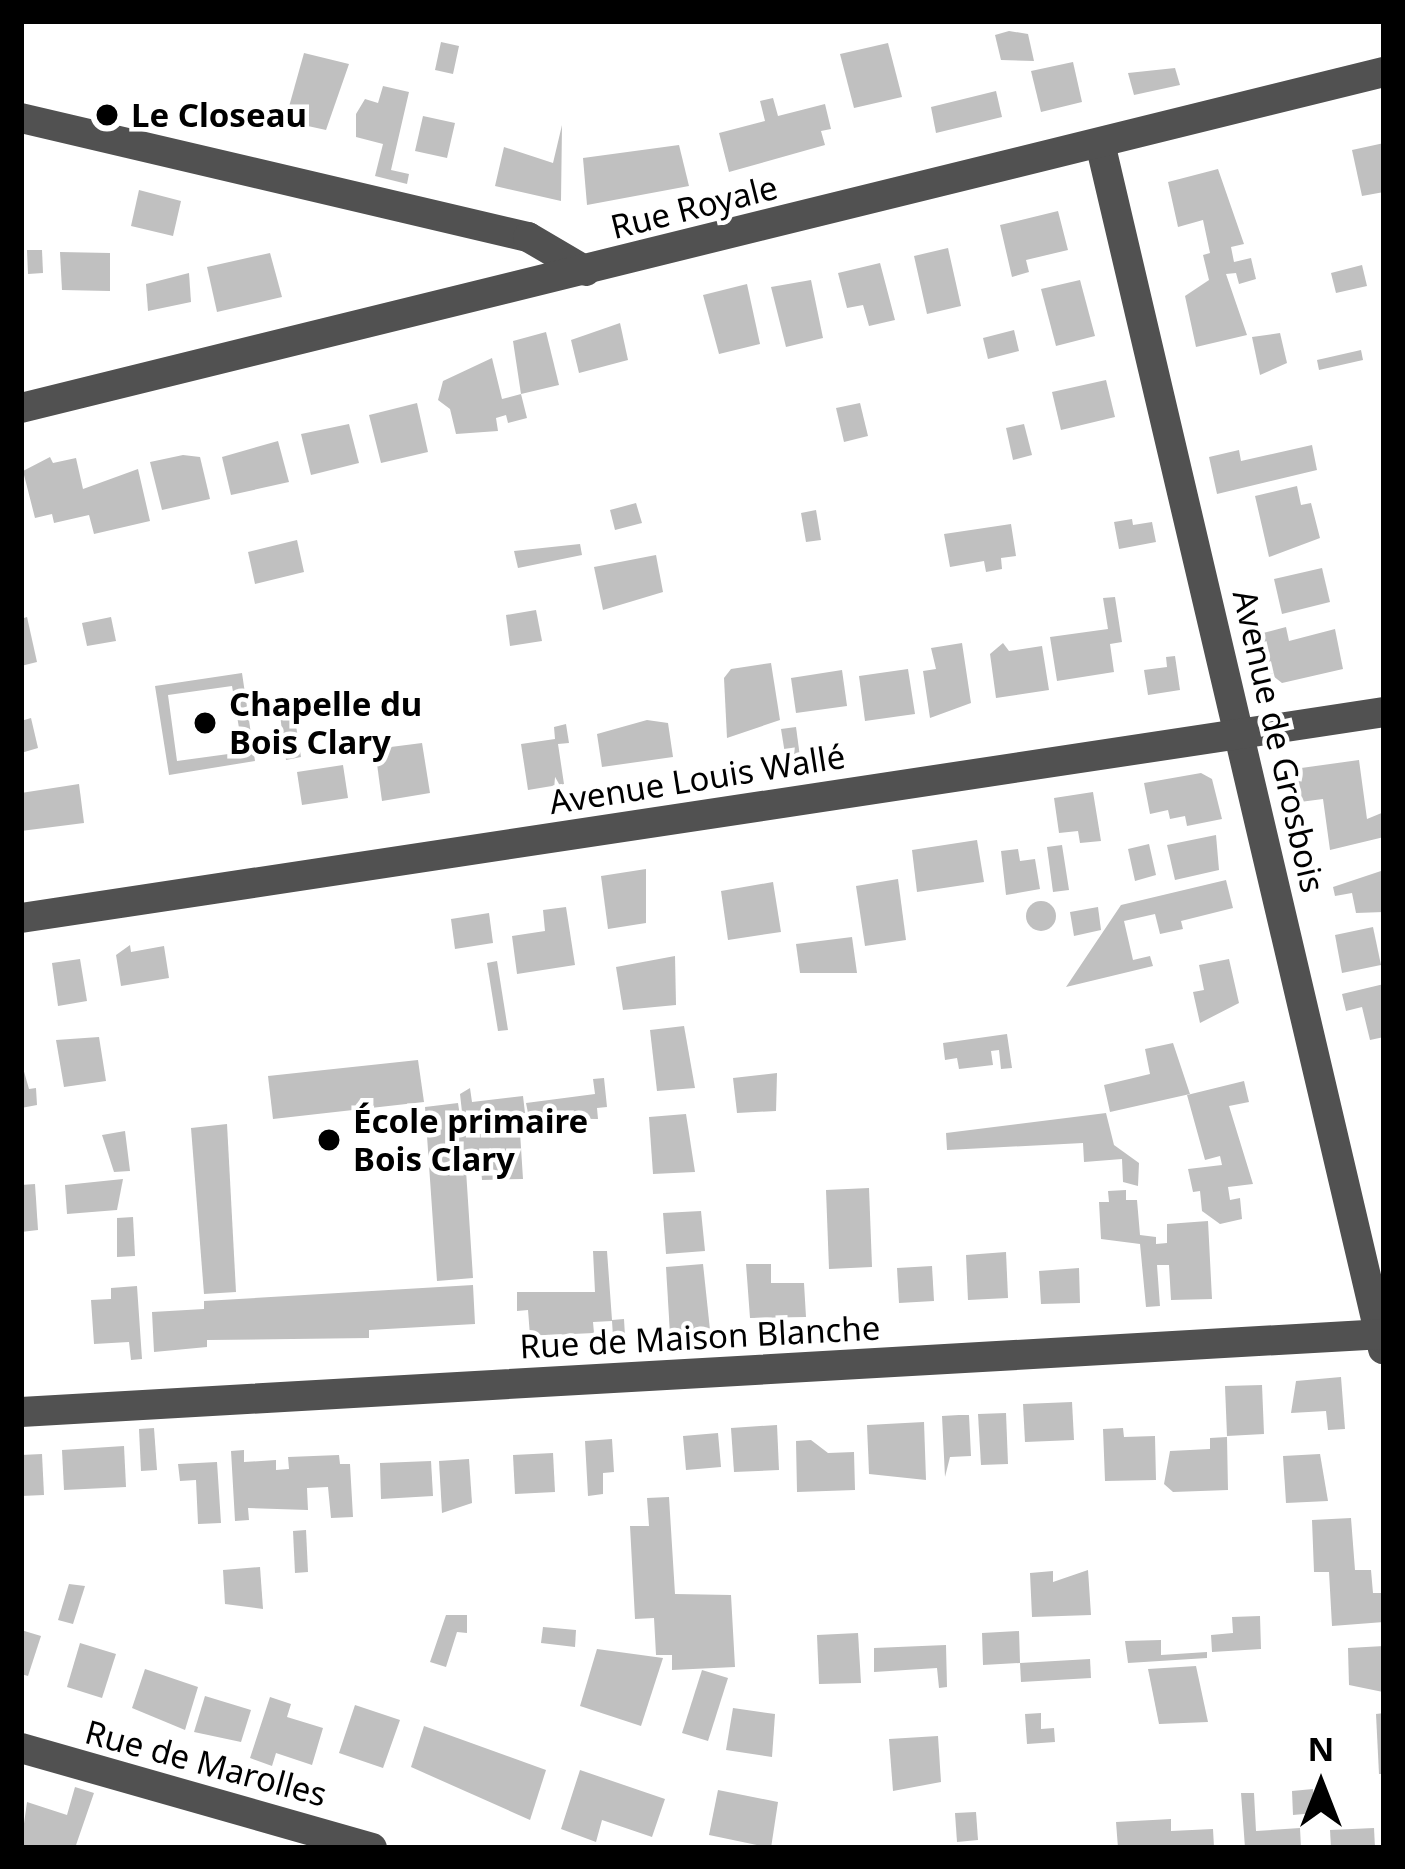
<!DOCTYPE html>
<meta charset="utf-8">
<style>
body{margin:0}
#map{position:relative;width:1405px;height:1869px;overflow:hidden;background:#fff;font-family:"Noto Sans",sans-serif}
div>[style]{position:absolute}
.building>*{inset:0;background:#c0c0c0}
.round{border-radius:50%}
.minor>*{height:30px;margin:-15px;padding:0 15px;transform-origin:15px;border-radius:15px;background:#515151}
.dots>*{width:33px;height:33px;translate:-50% -50%;box-sizing:border-box;border:6px solid #fff;border-radius:50%}
span{translate:-50% -50%;white-space:nowrap;text-align:center;line-height:1.15;-webkit-text-stroke:9px #fff;paint-order:stroke}
.poi-label{font-size:33px;color:#000;font-weight:700}
.left{translate:0 -50%;text-align:left}
.street-label{font-size:33px;color:#000}
.frame{position:absolute;inset:0;border:24px solid #000;pointer-events:none}
.north{position:absolute;left:1261px;top:1725px;width:120px;height:120px;-webkit-text-stroke:9px #fff;paint-order:stroke;rotate:0deg;font-size:33px;font-weight:700;line-height:48px;text-align:center;color:#000}
.north::after{content:'';display:block;margin:auto;width:42px;height:54px;background:#000;clip-path:polygon(50% 0,100% 100%,50% 72%,0 100%)}
</style>
<div id="map">
<div class="building">
<div style="clip-path:polygon(1009px 31px,1028px 34px,1034px 61px,1001px 60px,995px 35px)"></div>
<div style="clip-path:polygon(441px 42px,459px 46px,453px 74px,435px 70px)"></div>
<div style="clip-path:polygon(888px 43px,902px 97px,854px 108px,840px 54px)"></div>
<div style="clip-path:polygon(304px 53px,349px 64px,326px 130px,285px 121px)"></div>
<div style="clip-path:polygon(1073px 62px,1082px 102px,1041px 112px,1031px 71px)"></div>
<div style="clip-path:polygon(1175px 68px,1180px 85px,1134px 95px,1128px 73px)"></div>
<div style="clip-path:polygon(383px 86px,409px 92px,391px 170px,409px 174px,407px 184px,375px 176px,383px 144px,356px 137px,356px 114px,365px 99px,378px 103px)"></div>
<div style="clip-path:polygon(996px 91px,1002px 117px,936px 133px,931px 107px)"></div>
<div style="clip-path:polygon(773px 98px,778px 116px,825px 104px,831px 129px,821px 131px,825px 145px,729px 172px,719px 133px,765px 121px,760px 101px)"></div>
<div style="clip-path:polygon(423px 116px,455px 123px,447px 158px,415px 151px)"></div>
<div style="clip-path:polygon(562px 125px,561px 201px,495px 186px,504px 147px,553px 163px)"></div>
<div style="clip-path:polygon(1384px 143px,1384px 192px,1362px 196px,1352px 150px)"></div>
<div style="clip-path:polygon(679px 145px,689px 186px,587px 205px,583px 158px)"></div>
<div style="clip-path:polygon(1218px 169px,1244px 244px,1231px 247px,1234px 262px,1251px 258px,1256px 279px,1239px 284px,1236px 273px,1226px 274px,1247px 335px,1196px 347px,1185px 296px,1209px 280px,1203px 255px,1210px 253px,1203px 220px,1178px 227px,1168px 182px)"></div>
<div style="clip-path:polygon(139px 190px,181px 201px,173px 236px,131px 226px)"></div>
<div style="clip-path:polygon(1058px 211px,1068px 250px,1026px 260px,1029px 272px,1012px 277px,1000px 225px)"></div>
<div style="clip-path:polygon(948px 248px,961px 306px,927px 314px,914px 256px)"></div>
<div style="clip-path:polygon(27px 250px,42px 250px,43px 273px,28px 274px)"></div>
<div style="clip-path:polygon(60px 252px,110px 253px,110px 291px,62px 290px)"></div>
<div style="clip-path:polygon(270px 253px,282px 297px,217px 312px,207px 267px)"></div>
<div style="clip-path:polygon(880px 263px,895px 320px,869px 326px,863px 305px,847px 308px,838px 273px)"></div>
<div style="clip-path:polygon(1362px 265px,1367px 286px,1336px 293px,1331px 273px)"></div>
<div style="clip-path:polygon(189px 273px,191px 302px,148px 311px,146px 284px)"></div>
<div style="clip-path:polygon(811px 280px,823px 338px,786px 347px,771px 287px)"></div>
<div style="clip-path:polygon(1080px 280px,1095px 336px,1056px 346px,1041px 289px)"></div>
<div style="clip-path:polygon(747px 284px,760px 344px,719px 354px,703px 295px)"></div>
<div style="clip-path:polygon(620px 323px,628px 360px,579px 373px,571px 340px)"></div>
<div style="clip-path:polygon(1014px 330px,1019px 351px,988px 359px,983px 338px)"></div>
<div style="clip-path:polygon(546px 332px,559px 385px,521px 394px,513px 341px)"></div>
<div style="clip-path:polygon(1280px 333px,1287px 363px,1260px 375px,1252px 337px)"></div>
<div style="clip-path:polygon(1361px 350px,1363px 360px,1319px 370px,1317px 360px)"></div>
<div style="clip-path:polygon(492px 358px,502px 399px,521px 394px,527px 418px,508px 423px,506px 415px,496px 418px,498px 431px,456px 434px,450px 409px,438px 400px,443px 381px)"></div>
<div style="clip-path:polygon(1106px 380px,1115px 417px,1061px 430px,1052px 392px)"></div>
<div style="clip-path:polygon(417px 403px,428px 452px,381px 463px,369px 415px)"></div>
<div style="clip-path:polygon(860px 403px,868px 436px,844px 442px,836px 408px)"></div>
<div style="clip-path:polygon(349px 424px,359px 463px,311px 475px,301px 434px)"></div>
<div style="clip-path:polygon(1024px 424px,1032px 455px,1013px 460px,1006px 428px)"></div>
<div style="clip-path:polygon(278px 441px,289px 482px,231px 495px,222px 457px)"></div>
<div style="clip-path:polygon(1312px 445px,1317px 470px,1217px 494px,1209px 457px,1239px 450px,1241px 461px)"></div>
<div style="clip-path:polygon(183px 455px,200px 457px,210px 499px,162px 510px,150px 462px)"></div>
<div style="clip-path:polygon(50px 457px,53px 463px,76px 458px,83px 489px,138px 469px,150px 521px,94px 534px,89px 515px,54px 523px,52px 514px,35px 518px,23px 471px)"></div>
<div style="clip-path:polygon(1297px 486px,1301px 505px,1311px 503px,1320px 538px,1269px 557px,1255px 496px)"></div>
<div style="clip-path:polygon(636px 503px,642px 523px,615px 530px,610px 510px)"></div>
<div style="clip-path:polygon(816px 510px,821px 540px,806px 542px,801px 513px)"></div>
<div style="clip-path:polygon(1132px 519px,1133px 525px,1152px 522px,1156px 542px,1119px 549px,1114px 522px)"></div>
<div style="clip-path:polygon(1011px 524px,1016px 556px,1001px 558px,1002px 569px,986px 572px,984px 561px,950px 567px,944px 534px)"></div>
<div style="clip-path:polygon(297px 540px,304px 572px,255px 584px,248px 552px)"></div>
<div style="clip-path:polygon(580px 544px,582px 555px,518px 568px,514px 551px)"></div>
<div style="clip-path:polygon(656px 555px,663px 592px,603px 610px,594px 567px)"></div>
<div style="clip-path:polygon(1322px 568px,1330px 602px,1282px 614px,1274px 579px)"></div>
<div style="clip-path:polygon(1115px 597px,1122px 642px,1110px 644px,1114px 672px,1057px 681px,1050px 637px,1108px 629px,1103px 598px)"></div>
<div style="clip-path:polygon(536px 610px,542px 641px,510px 646px,506px 615px)"></div>
<div style="clip-path:polygon(27px 617px,37px 662px,21px 666px,21px 619px)"></div>
<div style="clip-path:polygon(111px 617px,116px 641px,87px 646px,82px 623px)"></div>
<div style="clip-path:polygon(1286px 627px,1289px 641px,1335px 629px,1343px 669px,1282px 683px,1267px 671px,1259px 634px)"></div>
<div style="clip-path:polygon(962px 643px,971px 703px,930px 718px,923px 671px,936px 669px,931px 648px)"></div>
<div style="clip-path:polygon(1003px 643px,1009px 651px,1042px 646px,1049px 690px,996px 698px,990px 654px)"></div>
<div style="clip-path:polygon(1175px 656px,1180px 690px,1148px 695px,1144px 670px,1167px 667px,1166px 657px)"></div>
<div style="clip-path:polygon(771px 663px,780px 720px,727px 738px,724px 678px,731px 669px)"></div>
<div style="clip-path:polygon(908px 669px,915px 714px,865px 721px,859px 676px)"></div>
<div style="clip-path:polygon(842px 670px,847px 706px,796px 713px,791px 678px)"></div>
<div style="clip-path:polygon(evenodd,242px 673px,255px 761px,169px 775px,155px 686px,242px 673px,232px 686px,243px 752px,177px 761px,168px 695px,232px 686px)"></div>
<div style="clip-path:polygon(294px 713px,301px 757px,286px 760px,280px 715px)"></div>
<div style="clip-path:polygon(31px 718px,38px 748px,21px 753px,21px 721px)"></div>
<div style="clip-path:polygon(647px 720px,668px 723px,673px 757px,602px 767px,597px 734px)"></div>
<div style="clip-path:polygon(566px 724px,569px 743px,558px 744px,564px 784px,528px 790px,521px 744px,555px 739px,554px 727px)"></div>
<div style="clip-path:polygon(796px 727px,800px 757px,786px 760px,781px 729px)"></div>
<div style="clip-path:polygon(422px 743px,430px 793px,382px 801px,375px 749px)"></div>
<div style="clip-path:polygon(1359px 760px,1367px 819px,1384px 812px,1384px 837px,1330px 850px,1323px 799px,1300px 802px,1294px 769px)"></div>
<div style="clip-path:polygon(343px 765px,348px 798px,302px 805px,297px 772px)"></div>
<div style="clip-path:polygon(1201px 773px,1212px 779px,1222px 819px,1187px 826px,1185px 816px,1170px 819px,1168px 810px,1150px 814px,1144px 783px)"></div>
<div style="clip-path:polygon(79px 784px,84px 823px,21px 831px,21px 793px)"></div>
<div style="clip-path:polygon(1093px 792px,1101px 841px,1080px 843px,1078px 831px,1059px 833px,1054px 798px)"></div>
<div style="clip-path:polygon(1216px 835px,1219px 870px,1175px 880px,1167px 845px)"></div>
<div style="clip-path:polygon(977px 840px,984px 882px,917px 892px,912px 850px)"></div>
<div style="clip-path:polygon(1149px 844px,1156px 875px,1135px 881px,1128px 849px)"></div>
<div style="clip-path:polygon(1062px 845px,1069px 890px,1053px 892px,1047px 847px)"></div>
<div style="clip-path:polygon(1018px 849px,1020px 861px,1035px 859px,1040px 889px,1006px 895px,1001px 851px)"></div>
<div style="clip-path:polygon(646px 869px,646px 923px,608px 929px,601px 876px)"></div>
<div style="clip-path:polygon(1384px 870px,1384px 912px,1356px 913px,1352px 893px,1335px 896px,1333px 887px)"></div>
<div style="clip-path:polygon(898px 879px,906px 940px,865px 946px,856px 886px)"></div>
<div style="clip-path:polygon(1226px 880px,1233px 908px,1181px 921px,1183px 929px,1160px 934px,1155px 914px,1124px 921px,1133px 960px,1150px 956px,1153px 966px,1066px 987px,1121px 905px)"></div>
<div style="clip-path:polygon(773px 882px,781px 932px,728px 940px,721px 891px)"></div>
<div class="round" style="left:1026px;top:901px;width:30px;height:30px"></div>
<div style="clip-path:polygon(566px 907px,575px 965px,517px 974px,512px 936px,545px 931px,543px 910px)"></div>
<div style="clip-path:polygon(1098px 907px,1101px 930px,1074px 936px,1070px 912px)"></div>
<div style="clip-path:polygon(489px 913px,493px 943px,455px 949px,451px 919px)"></div>
<div style="clip-path:polygon(1373px 927px,1381px 965px,1342px 973px,1335px 935px)"></div>
<div style="clip-path:polygon(852px 937px,857px 973px,800px 973px,796px 944px)"></div>
<div style="clip-path:polygon(130px 945px,131px 952px,164px 946px,169px 978px,121px 986px,116px 955px)"></div>
<div style="clip-path:polygon(675px 956px,676px 1005px,623px 1010px,616px 967px)"></div>
<div style="clip-path:polygon(80px 959px,87px 1001px,58px 1006px,52px 963px)"></div>
<div style="clip-path:polygon(1229px 959px,1239px 1003px,1200px 1023px,1193px 992px,1204px 990px,1199px 965px)"></div>
<div style="clip-path:polygon(497px 961px,508px 1030px,498px 1031px,487px 963px)"></div>
<div style="clip-path:polygon(1384px 984px,1384px 1037px,1370px 1040px,1362px 1007px,1346px 1011px,1342px 994px)"></div>
<div style="clip-path:polygon(684px 1026px,695px 1088px,657px 1091px,650px 1030px)"></div>
<div style="clip-path:polygon(1007px 1034px,1012px 1068px,1001px 1069px,999px 1050px,991px 1051px,993px 1065px,959px 1069px,957px 1058px,945px 1060px,943px 1043px)"></div>
<div style="clip-path:polygon(99px 1037px,106px 1081px,64px 1087px,56px 1040px)"></div>
<div style="clip-path:polygon(1173px 1043px,1190px 1094px,1110px 1112px,1104px 1085px,1150px 1074px,1145px 1049px)"></div>
<div style="clip-path:polygon(418px 1060px,424px 1102px,273px 1119px,268px 1076px)"></div>
<div style="clip-path:polygon(21px 1061px,29px 1089px,36px 1088px,37px 1105px,21px 1108px)"></div>
<div style="clip-path:polygon(777px 1073px,776px 1111px,737px 1113px,733px 1078px)"></div>
<div style="clip-path:polygon(604px 1078px,607px 1107px,597px 1108px,598px 1119px,529px 1118px,526px 1103px,595px 1094px,593px 1079px)"></div>
<div style="clip-path:polygon(1244px 1081px,1249px 1102px,1229px 1106px,1253px 1184px,1228px 1187px,1230px 1200px,1240px 1198px,1242px 1219px,1220px 1224px,1202px 1211px,1200px 1191px,1193px 1192px,1188px 1169px,1222px 1165px,1220px 1156px,1205px 1160px,1187px 1095px)"></div>
<div style="clip-path:polygon(470px 1088px,472px 1102px,523px 1096px,525px 1113px,463px 1121px,460px 1094px)"></div>
<div style="clip-path:polygon(458px 1103px,463px 1135px,520px 1132px,523px 1179px,482px 1180px,481px 1169px,466px 1170px,473px 1278px,437px 1281px,425px 1107px)"></div>
<div style="clip-path:polygon(1106px 1113px,1114px 1145px,1139px 1163px,1138px 1186px,1123px 1182px,1122px 1159px,1084px 1162px,1083px 1143px,947px 1150px,946px 1133px)"></div>
<div style="clip-path:polygon(686px 1114px,695px 1172px,653px 1174px,649px 1117px)"></div>
<div style="clip-path:polygon(227px 1124px,236px 1292px,204px 1294px,191px 1128px)"></div>
<div style="clip-path:polygon(125px 1131px,130px 1171px,114px 1172px,102px 1135px)"></div>
<div style="clip-path:polygon(123px 1179px,117px 1210px,67px 1214px,65px 1185px)"></div>
<div style="clip-path:polygon(35px 1184px,38px 1230px,21px 1232px,21px 1185px)"></div>
<div style="clip-path:polygon(869px 1188px,872px 1267px,829px 1269px,826px 1190px)"></div>
<div style="clip-path:polygon(1126px 1190px,1126px 1200px,1137px 1200px,1140px 1235px,1156px 1237px,1156px 1244px,1167px 1243px,1167px 1224px,1208px 1221px,1212px 1299px,1171px 1300px,1169px 1265px,1157px 1265px,1160px 1306px,1146px 1307px,1140px 1244px,1101px 1239px,1099px 1202px,1109px 1202px,1108px 1191px)"></div>
<div style="clip-path:polygon(701px 1211px,705px 1251px,666px 1254px,663px 1213px)"></div>
<div style="clip-path:polygon(133px 1217px,135px 1256px,117px 1257px,117px 1218px)"></div>
<div style="clip-path:polygon(593px 1251px,607px 1251px,612px 1320px,624px 1319px,626px 1353px,614px 1353px,612px 1321px,593px 1322px,594px 1333px,530px 1336px,528px 1310px,517px 1311px,517px 1292px,595px 1292px)"></div>
<div style="clip-path:polygon(1006px 1252px,1008px 1298px,968px 1300px,966px 1255px)"></div>
<div style="clip-path:polygon(703px 1264px,710px 1330px,670px 1334px,666px 1267px)"></div>
<div style="clip-path:polygon(746px 1264px,771px 1264px,771px 1283px,804px 1283px,806px 1317px,750px 1318px)"></div>
<div style="clip-path:polygon(932px 1266px,934px 1301px,899px 1303px,897px 1268px)"></div>
<div style="clip-path:polygon(1079px 1268px,1080px 1303px,1041px 1304px,1039px 1271px)"></div>
<div style="clip-path:polygon(473px 1285px,475px 1324px,369px 1330px,369px 1338px,207px 1340px,207px 1347px,154px 1352px,152px 1312px,204px 1309px,204px 1301px)"></div>
<div style="clip-path:polygon(137px 1286px,142px 1359px,131px 1360px,129px 1342px,94px 1344px,91px 1300px,111px 1299px,111px 1288px)"></div>
<div style="clip-path:polygon(1341px 1377px,1345px 1429px,1328px 1430px,1326px 1411px,1291px 1413px,1296px 1381px)"></div>
<div style="clip-path:polygon(1262px 1385px,1264px 1434px,1227px 1436px,1225px 1386px)"></div>
<div style="clip-path:polygon(1072px 1402px,1074px 1440px,1025px 1442px,1023px 1404px)"></div>
<div style="clip-path:polygon(1006px 1413px,1008px 1464px,981px 1465px,978px 1414px)"></div>
<div style="clip-path:polygon(959px 1415px,969px 1415px,971px 1456px,950px 1457px,945px 1477px,942px 1416px)"></div>
<div style="clip-path:polygon(924px 1422px,926px 1480px,869px 1474px,867px 1425px)"></div>
<div style="clip-path:polygon(777px 1425px,779px 1470px,734px 1472px,731px 1428px)"></div>
<div style="clip-path:polygon(154px 1428px,157px 1470px,141px 1471px,139px 1429px)"></div>
<div style="clip-path:polygon(1123px 1428px,1124px 1437px,1155px 1436px,1156px 1480px,1105px 1481px,1103px 1429px)"></div>
<div style="clip-path:polygon(718px 1433px,721px 1467px,686px 1470px,683px 1436px)"></div>
<div style="clip-path:polygon(1227px 1437px,1228px 1490px,1173px 1492px,1164px 1484px,1170px 1451px,1210px 1449px,1210px 1438px)"></div>
<div style="clip-path:polygon(612px 1439px,614px 1472px,603px 1473px,603px 1494px,588px 1496px,585px 1441px)"></div>
<div style="clip-path:polygon(811px 1440px,828px 1453px,854px 1452px,855px 1490px,797px 1492px,796px 1441px)"></div>
<div style="clip-path:polygon(124px 1446px,126px 1487px,64px 1490px,62px 1450px)"></div>
<div style="clip-path:polygon(244px 1450px,244px 1462px,276px 1460px,276px 1470px,289px 1469px,288px 1457px,339px 1455px,340px 1464px,350px 1464px,353px 1517px,331px 1518px,328px 1487px,307px 1488px,308px 1510px,248px 1508px,249px 1520px,235px 1521px,231px 1451px)"></div>
<div style="clip-path:polygon(553px 1453px,555px 1492px,515px 1494px,513px 1455px)"></div>
<div style="clip-path:polygon(42px 1454px,44px 1495px,21px 1496px,21px 1455px)"></div>
<div style="clip-path:polygon(1320px 1454px,1328px 1501px,1286px 1503px,1283px 1456px)"></div>
<div style="clip-path:polygon(469px 1459px,472px 1503px,442px 1513px,439px 1461px)"></div>
<div style="clip-path:polygon(431px 1461px,433px 1496px,381px 1499px,380px 1463px)"></div>
<div style="clip-path:polygon(217px 1462px,221px 1523px,198px 1524px,196px 1480px,180px 1481px,178px 1464px)"></div>
<div style="clip-path:polygon(669px 1497px,675px 1594px,731px 1595px,735px 1667px,672px 1670px,672px 1655px,656px 1655px,654px 1618px,635px 1619px,630px 1526px,649px 1526px,647px 1498px)"></div>
<div style="clip-path:polygon(1351px 1518px,1355px 1570px,1371px 1570px,1373px 1593px,1383px 1593px,1384px 1622px,1332px 1626px,1329px 1572px,1314px 1572px,1312px 1520px)"></div>
<div style="clip-path:polygon(306px 1530px,308px 1572px,295px 1573px,293px 1531px)"></div>
<div style="clip-path:polygon(260px 1567px,263px 1609px,225px 1604px,223px 1570px)"></div>
<div style="clip-path:polygon(1088px 1570px,1091px 1615px,1032px 1617px,1030px 1573px,1053px 1571px,1053px 1582px)"></div>
<div style="clip-path:polygon(69px 1584px,85px 1586px,73px 1624px,58px 1620px)"></div>
<div style="clip-path:polygon(446px 1615px,467px 1615px,467px 1633px,457px 1632px,446px 1667px,430px 1662px)"></div>
<div style="clip-path:polygon(1260px 1616px,1261px 1649px,1212px 1652px,1211px 1635px,1233px 1633px,1232px 1617px)"></div>
<div style="clip-path:polygon(543px 1627px,576px 1630px,575px 1647px,541px 1643px)"></div>
<div style="clip-path:polygon(21px 1630px,41px 1636px,28px 1676px,21px 1674px)"></div>
<div style="clip-path:polygon(1019px 1631px,1020px 1663px,983px 1665px,982px 1633px)"></div>
<div style="clip-path:polygon(858px 1633px,861px 1683px,819px 1684px,817px 1635px)"></div>
<div style="clip-path:polygon(1161px 1640px,1161px 1655px,1207px 1652px,1207px 1658px,1128px 1663px,1125px 1641px)"></div>
<div style="clip-path:polygon(80px 1643px,116px 1654px,102px 1698px,67px 1687px)"></div>
<div style="clip-path:polygon(946px 1645px,947px 1687px,939px 1688px,937px 1668px,874px 1672px,874px 1648px)"></div>
<div style="clip-path:polygon(1384px 1646px,1383px 1692px,1349px 1685px,1348px 1648px)"></div>
<div style="clip-path:polygon(597px 1649px,663px 1658px,641px 1726px,580px 1706px)"></div>
<div style="clip-path:polygon(1090px 1659px,1091px 1678px,1021px 1682px,1020px 1663px)"></div>
<div style="clip-path:polygon(1196px 1666px,1208px 1722px,1159px 1724px,1148px 1669px)"></div>
<div style="clip-path:polygon(145px 1669px,198px 1687px,185px 1730px,132px 1708px)"></div>
<div style="clip-path:polygon(702px 1670px,728px 1678px,708px 1741px,682px 1733px)"></div>
<div style="clip-path:polygon(205px 1696px,251px 1710px,241px 1742px,194px 1732px)"></div>
<div style="clip-path:polygon(270px 1697px,291px 1704px,287px 1717px,323px 1728px,312px 1765px,276px 1753px,272px 1766px,250px 1758px)"></div>
<div style="clip-path:polygon(355px 1705px,400px 1720px,383px 1768px,339px 1753px)"></div>
<div style="clip-path:polygon(733px 1708px,775px 1714px,772px 1757px,726px 1750px)"></div>
<div style="clip-path:polygon(1041px 1713px,1041px 1729px,1054px 1728px,1055px 1742px,1027px 1744px,1025px 1714px)"></div>
<div style="clip-path:polygon(1384px 1713px,1384px 1774px,1379px 1774px,1376px 1714px)"></div>
<div style="clip-path:polygon(424px 1726px,546px 1770px,530px 1820px,411px 1767px)"></div>
<div style="clip-path:polygon(938px 1736px,941px 1782px,893px 1791px,889px 1739px)"></div>
<div style="clip-path:polygon(580px 1770px,665px 1799px,652px 1837px,602px 1820px,596px 1842px,561px 1829px)"></div>
<div style="clip-path:polygon(75px 1787px,94px 1793px,75px 1848px,21px 1845px,27px 1802px,67px 1815px)"></div>
<div style="clip-path:polygon(1313px 1789px,1315px 1813px,1293px 1815px,1292px 1791px)"></div>
<div style="clip-path:polygon(718px 1790px,778px 1802px,771px 1848px,709px 1835px)"></div>
<div style="clip-path:polygon(1241px 1793px,1254px 1793px,1256px 1831px,1300px 1828px,1301px 1848px,1245px 1848px)"></div>
<div style="clip-path:polygon(976px 1812px,978px 1840px,957px 1842px,955px 1813px)"></div>
<div style="clip-path:polygon(1171px 1819px,1171px 1831px,1213px 1829px,1214px 1847px,1118px 1848px,1116px 1822px)"></div>
<div style="clip-path:polygon(1374px 1828px,1375px 1848px,1331px 1848px,1330px 1830px)"></div>
</div>
<div class="minor">
<div style="left:21px;top:118px;width:521px;rotate:13.21deg"></div>
<div style="left:528px;top:237px;width:67px;rotate:30.4deg"></div>
<div style="left:1100px;top:143px;width:1239px;rotate:76.79deg"></div>
<div style="left:21px;top:408px;width:1404px;rotate:-13.85deg"></div>
<div style="left:21px;top:918px;width:1378px;rotate:-8.59deg"></div>
<div style="left:21px;top:1412px;width:1365px;rotate:-3.28deg"></div>
<div style="left:21px;top:1748px;width:365px;rotate:15.9deg"></div>
</div>
<div class="dots">
<div style="left:107px;top:115px;background:#000"></div>
<div style="left:205px;top:723px;background:#000"></div>
<div style="left:329px;top:1140px;background:#000"></div>
</div>
<div class="poi-label">
<span class="left" style="left:131px;top:115px">Le Closeau</span>
<span class="left" style="left:229px;top:723px">Chapelle du<br>Bois Clary</span>
<span class="left" style="left:353px;top:1140px">École primaire<br>Bois Clary</span>
</div>
<div class="street-label">
<span style="left:694px;top:207px;rotate:-14deg">Rue Royale</span>
<span style="left:1279px;top:741px;rotate:77deg">Avenue de Grosbois</span>
<span style="left:697px;top:779px;rotate:-9deg">Avenue Louis Wallé</span>
<span style="left:700px;top:1337px;rotate:-3deg">Rue de Maison Blanche</span>
<span style="left:206px;top:1763px;rotate:15deg">Rue de Marolles</span>
</div>
<div class="frame"></div>
<div class="north">N</div>
</div>
